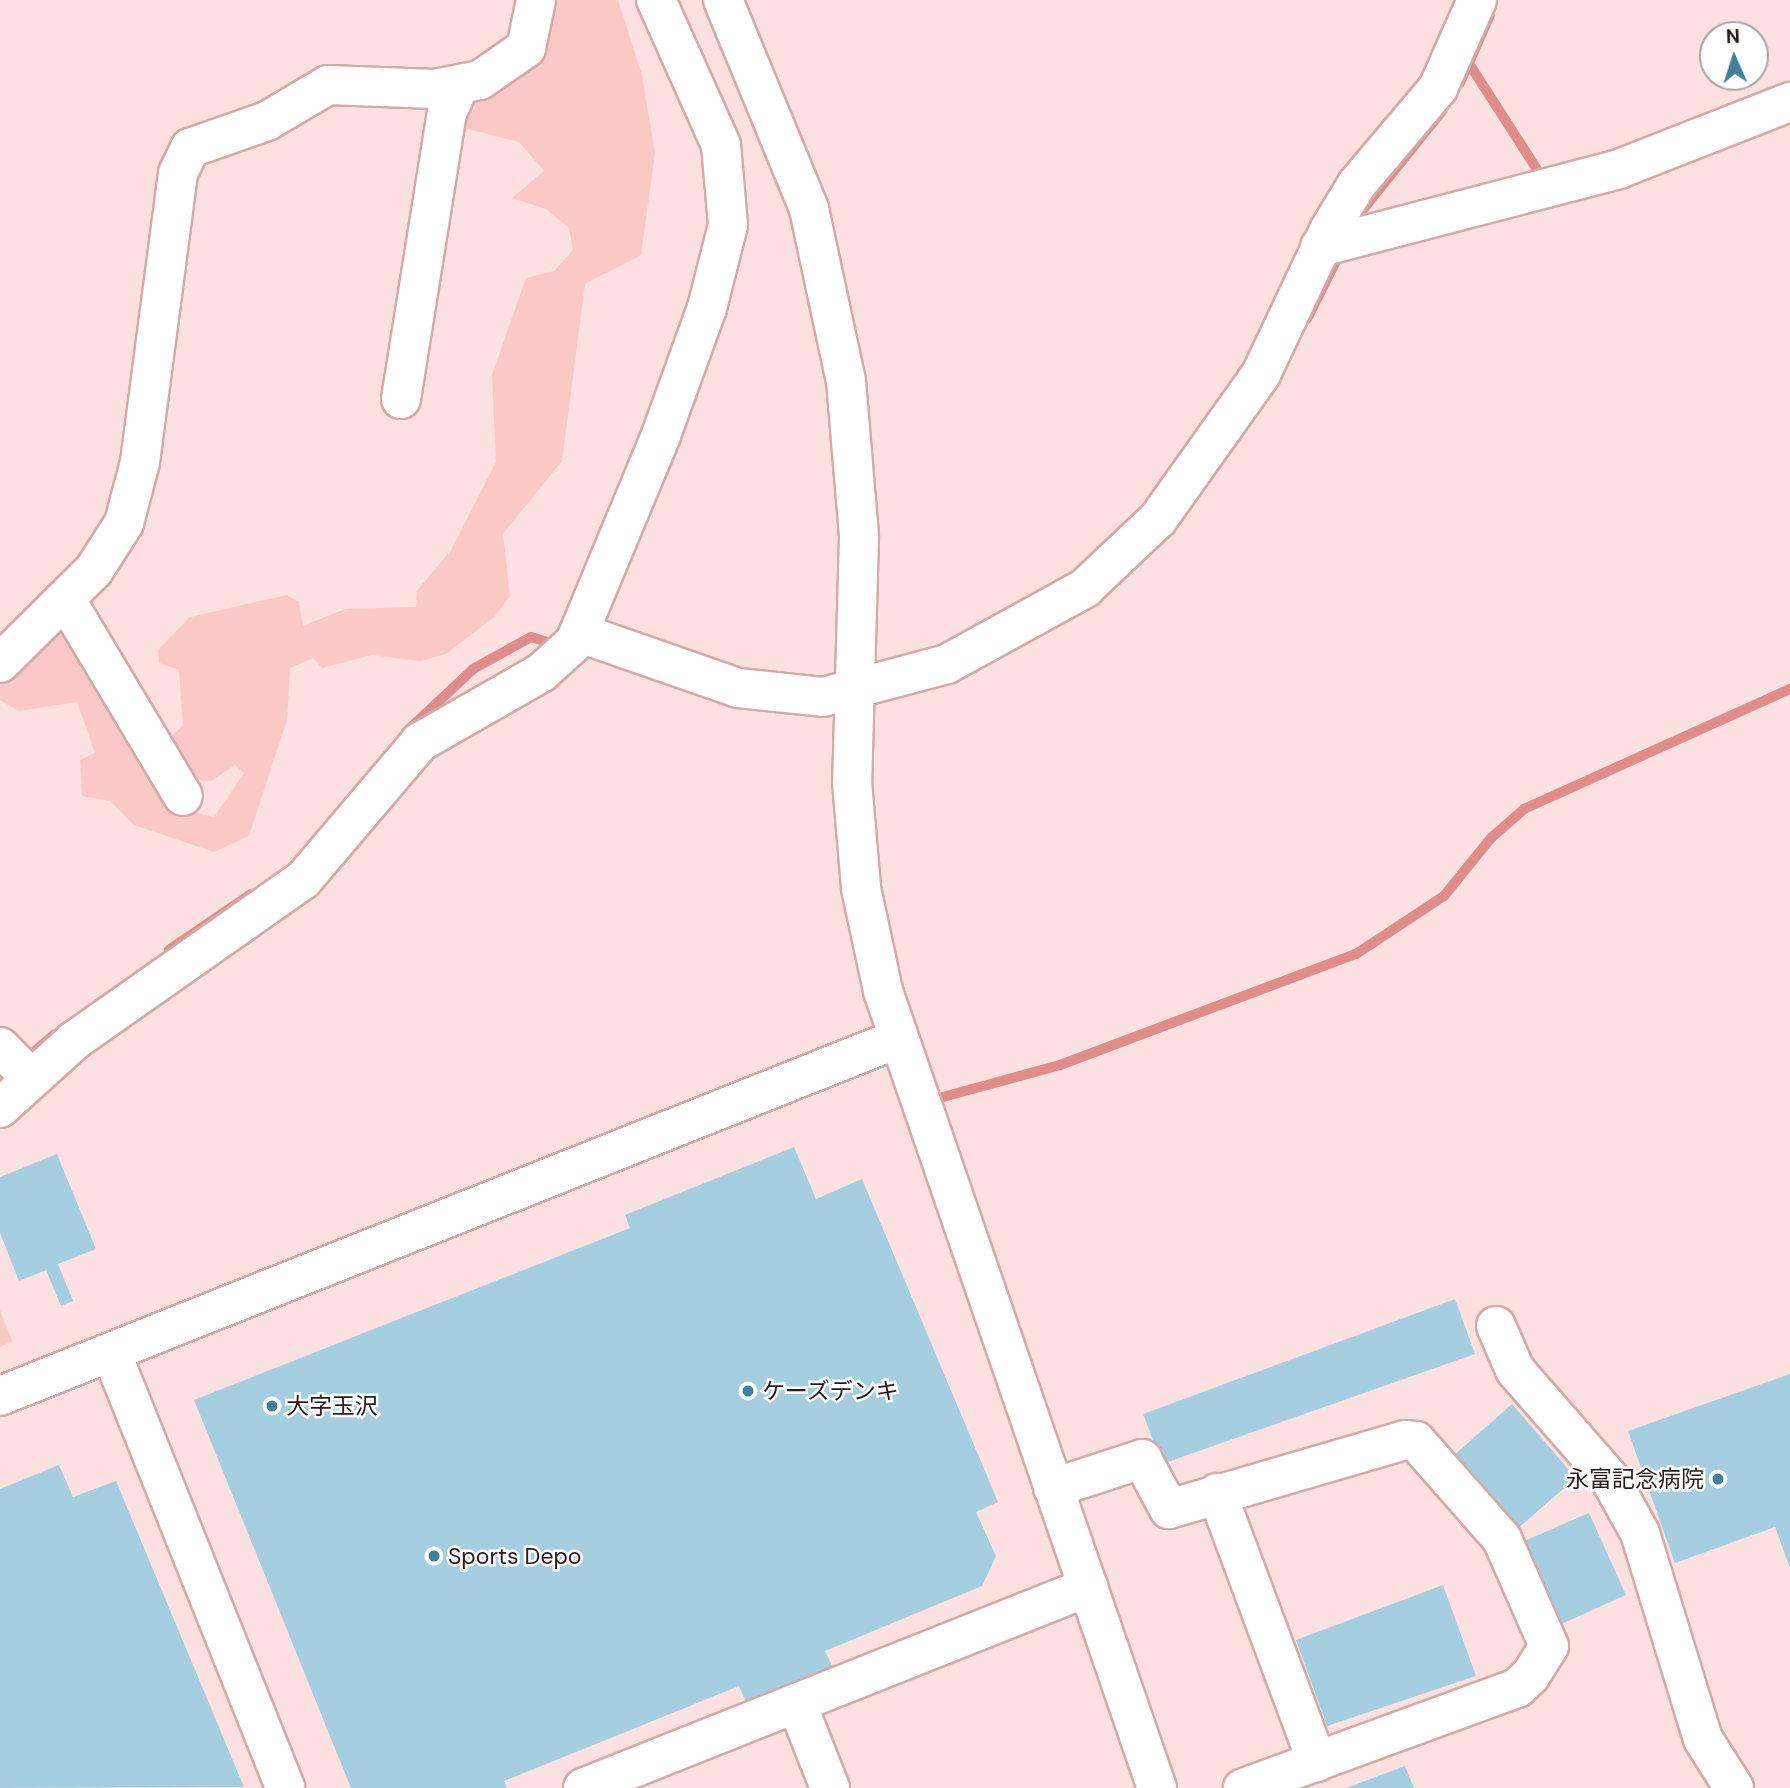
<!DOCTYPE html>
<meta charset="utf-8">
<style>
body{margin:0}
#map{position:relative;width:1790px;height:1788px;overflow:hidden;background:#fce1e0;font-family:"DM Sans","Noto Sans JP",sans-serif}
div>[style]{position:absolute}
.green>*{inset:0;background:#fac9c7}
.stream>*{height:10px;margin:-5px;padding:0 5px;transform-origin:5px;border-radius:5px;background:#e08c8b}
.building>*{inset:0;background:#a5cfe0}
.roads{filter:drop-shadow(2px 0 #d4aaa8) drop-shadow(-2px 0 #d4aaa8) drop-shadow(0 2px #d4aaa8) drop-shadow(0 -2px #d4aaa8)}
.minor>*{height:38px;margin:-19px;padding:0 19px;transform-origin:19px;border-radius:19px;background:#fff}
.dots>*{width:19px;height:19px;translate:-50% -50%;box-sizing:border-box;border:4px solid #fff;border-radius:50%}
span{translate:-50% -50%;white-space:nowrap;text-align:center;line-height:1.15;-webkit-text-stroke:5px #fff;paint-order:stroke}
.poi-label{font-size:23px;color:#291919}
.left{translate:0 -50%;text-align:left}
.right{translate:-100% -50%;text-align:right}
.north{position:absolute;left:1699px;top:21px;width:70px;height:70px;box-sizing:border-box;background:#fff;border:2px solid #a9a3a3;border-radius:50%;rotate:357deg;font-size:19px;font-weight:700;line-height:28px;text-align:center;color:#291919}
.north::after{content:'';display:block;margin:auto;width:24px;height:32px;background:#437f96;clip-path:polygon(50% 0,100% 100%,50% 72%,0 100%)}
</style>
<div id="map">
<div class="green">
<div style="clip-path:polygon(522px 0,618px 0,642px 75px,655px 153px,641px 255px,585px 284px,562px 461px,503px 534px,510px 596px,494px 617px,446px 654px,420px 661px,372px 655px,322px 668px,313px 658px,290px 668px,287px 720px,249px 836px,214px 852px,134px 825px,110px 801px,82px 796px,80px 760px,95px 753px,77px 702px,18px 711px,0 700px,0 685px,15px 657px,55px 627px,81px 632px,193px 812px,214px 817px,244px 773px,235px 765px,211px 781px,196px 780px,168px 738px,183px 726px,179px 670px,159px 663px,158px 650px,190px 617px,287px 595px,299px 602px,303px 626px,345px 609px,416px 607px,417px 591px,451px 550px,496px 462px,492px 375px,526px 278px,554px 271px,573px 250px,569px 228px,546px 209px,512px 198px,544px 171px,519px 142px,456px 126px,457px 105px,521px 75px)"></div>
<div style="clip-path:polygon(0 1310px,12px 1341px,0 1347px)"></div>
</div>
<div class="stream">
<div style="left:1470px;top:65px;width:130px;rotate:57.3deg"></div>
<div style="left:1540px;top:174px;width:8px;rotate:-7deg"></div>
<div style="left:1460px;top:83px;width:74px;rotate:-66.2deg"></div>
<div style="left:1360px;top:213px;width:131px;rotate:-51.2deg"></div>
<div style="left:1307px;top:319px;width:67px;rotate:-63.4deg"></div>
<div style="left:406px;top:732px;width:92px;rotate:-43.2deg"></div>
<div style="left:473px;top:669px;width:66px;rotate:-28.9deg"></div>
<div style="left:531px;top:637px;width:28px;rotate:17deg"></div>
<div style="left:169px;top:950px;width:99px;rotate:-34.3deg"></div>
<div style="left:22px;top:1062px;width:43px;rotate:-40.3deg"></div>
<div style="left:943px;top:1097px;width:121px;rotate:-15.3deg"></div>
<div style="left:1060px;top:1065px;width:316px;rotate:-20.6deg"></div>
<div style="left:1356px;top:954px;width:105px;rotate:-33.4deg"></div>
<div style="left:1444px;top:896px;width:75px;rotate:-51deg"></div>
<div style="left:1491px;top:838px;width:44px;rotate:-41.3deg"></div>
<div style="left:1524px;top:809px;width:292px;rotate:-24.3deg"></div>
</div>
<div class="building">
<div style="clip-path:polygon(794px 1147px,816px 1199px,862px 1179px,998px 1502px,976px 1512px,996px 1556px,982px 1586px,825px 1651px,834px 1670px,747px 1705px,739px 1686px,504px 1781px,507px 1788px,351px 1788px,194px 1400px,630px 1228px,625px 1215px)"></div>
<div style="clip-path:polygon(57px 1154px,96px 1249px,58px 1264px,73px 1301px,61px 1306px,46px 1270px,19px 1281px,0 1233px,0 1177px)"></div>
<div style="clip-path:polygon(1455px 1299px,1475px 1354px,1162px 1464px,1143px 1414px)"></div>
<div style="clip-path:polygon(1790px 1374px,1790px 1568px,1775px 1527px,1675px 1563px,1628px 1431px)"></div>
<div style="clip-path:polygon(1512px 1404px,1576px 1478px,1516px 1530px,1453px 1456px)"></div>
<div style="clip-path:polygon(59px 1465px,73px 1497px,116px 1481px,244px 1787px,0 1788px,0 1489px)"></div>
<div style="clip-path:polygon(1589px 1513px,1626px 1595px,1559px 1625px,1522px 1542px)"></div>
<div style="clip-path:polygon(1443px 1585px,1476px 1676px,1327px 1726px,1296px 1640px)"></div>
<div style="clip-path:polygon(1405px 1766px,1414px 1788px,1346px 1788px)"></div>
</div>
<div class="roads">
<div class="minor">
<div style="left:723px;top:0;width:226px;rotate:67.6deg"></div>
<div style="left:809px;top:209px;width:176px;rotate:77.9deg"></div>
<div style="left:846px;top:381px;width:157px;rotate:85.2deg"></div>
<div style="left:859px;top:537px;width:245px;rotate:91.6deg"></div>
<div style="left:852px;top:782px;width:106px;rotate:85.1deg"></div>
<div style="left:861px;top:888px;width:105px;rotate:77.9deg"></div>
<div style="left:883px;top:991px;width:843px;rotate:71.03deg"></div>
<div style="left:1320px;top:247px;width:309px;rotate:-14.6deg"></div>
<div style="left:1619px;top:169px;width:184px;rotate:-21.4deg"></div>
<div style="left:401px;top:399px;width:290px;rotate:-80.9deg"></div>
<div style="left:447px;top:113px;width:30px;rotate:-66deg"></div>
<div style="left:66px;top:600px;width:228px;rotate:59.2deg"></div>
<div style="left:580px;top:633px;width:167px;rotate:19.2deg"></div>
<div style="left:738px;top:688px;width:85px;rotate:6deg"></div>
<div style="left:823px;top:697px;width:128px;rotate:-14.9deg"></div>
<div style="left:947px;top:664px;width:158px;rotate:-28.8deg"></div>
<div style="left:1085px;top:588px;width:100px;rotate:-43.4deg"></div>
<div style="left:1158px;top:519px;width:178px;rotate:-54.6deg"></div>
<div style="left:1261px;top:374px;width:159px;rotate:-64.7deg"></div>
<div style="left:1329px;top:230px;width:54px;rotate:-58.7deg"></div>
<div style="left:1357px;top:184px;width:126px;rotate:-49.8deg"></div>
<div style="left:1438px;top:88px;width:96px;rotate:-66.1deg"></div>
<div style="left:0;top:663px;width:132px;rotate:-44.7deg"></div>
<div style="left:94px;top:570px;width:56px;rotate:-57.4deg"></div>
<div style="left:124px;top:523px;width:63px;rotate:-75.3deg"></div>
<div style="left:140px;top:462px;width:291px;rotate:-82.5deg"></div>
<div style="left:178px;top:173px;width:28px;rotate:-64deg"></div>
<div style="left:190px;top:148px;width:82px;rotate:-19.3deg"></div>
<div style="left:267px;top:121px;width:71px;rotate:-30.5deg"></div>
<div style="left:328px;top:85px;width:107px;rotate:2.1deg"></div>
<div style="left:435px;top:89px;width:46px;rotate:-11.3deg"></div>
<div style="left:480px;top:80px;width:56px;rotate:-34.8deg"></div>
<div style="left:526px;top:48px;width:49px;rotate:-78.2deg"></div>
<div style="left:0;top:1047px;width:44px;rotate:45deg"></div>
<div style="left:0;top:1108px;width:101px;rotate:-42.2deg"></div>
<div style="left:75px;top:1040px;width:279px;rotate:-35.1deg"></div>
<div style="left:303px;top:880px;width:181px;rotate:-49.7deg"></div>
<div style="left:420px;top:742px;width:141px;rotate:-29.8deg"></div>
<div style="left:542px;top:672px;width:45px;rotate:-42.3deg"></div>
<div style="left:575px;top:642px;width:224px;rotate:-67.4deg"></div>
<div style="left:661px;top:435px;width:135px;rotate:-70.1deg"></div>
<div style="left:707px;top:308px;width:86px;rotate:-75.8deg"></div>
<div style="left:728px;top:225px;width:80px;rotate:-95deg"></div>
<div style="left:721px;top:145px;width:159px;rotate:-114.1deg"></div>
<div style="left:1496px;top:1326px;width:48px;rotate:66.6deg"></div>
<div style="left:1515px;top:1370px;width:145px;rotate:48.9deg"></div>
<div style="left:1610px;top:1479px;width:62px;rotate:60.9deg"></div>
<div style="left:1640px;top:1533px;width:215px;rotate:73deg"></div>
<div style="left:1703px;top:1739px;width:58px;rotate:57.7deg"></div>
<div style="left:111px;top:1352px;width:469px;rotate:68.2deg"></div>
<div style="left:0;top:1396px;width:965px;rotate:-21.7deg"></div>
<div style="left:1053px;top:1488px;width:94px;rotate:-18deg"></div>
<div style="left:1142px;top:1459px;width:57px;rotate:61.6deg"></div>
<div style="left:1169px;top:1509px;width:246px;rotate:-16.3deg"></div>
<div style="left:1405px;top:1440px;width:11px;rotate:5deg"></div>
<div style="left:1416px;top:1441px;width:130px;rotate:48.7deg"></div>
<div style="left:1502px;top:1539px;width:117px;rotate:66.3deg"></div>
<div style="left:1549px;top:1646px;width:36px;rotate:122deg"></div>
<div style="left:1530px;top:1676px;width:18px;rotate:137deg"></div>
<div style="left:1517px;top:1688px;width:292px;rotate:159.9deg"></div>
<div style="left:1217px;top:1493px;width:287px;rotate:69.6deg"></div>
<div style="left:804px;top:1722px;width:71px;rotate:68.5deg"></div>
<div style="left:583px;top:1788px;width:544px;rotate:-21.7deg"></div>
</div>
</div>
<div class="dots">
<div style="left:748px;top:1391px;background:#437f96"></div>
<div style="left:272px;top:1406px;background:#437f96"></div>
<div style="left:1718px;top:1479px;background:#437f96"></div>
<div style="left:434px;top:1556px;background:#437f96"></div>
</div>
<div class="poi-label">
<span class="left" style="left:762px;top:1391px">ケーズデンキ</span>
<span class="left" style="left:286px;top:1406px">大字玉沢</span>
<span class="right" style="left:1704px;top:1479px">永富記念病院</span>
<span class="left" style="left:448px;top:1556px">Sports Depo</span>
</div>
<div class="north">N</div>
</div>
